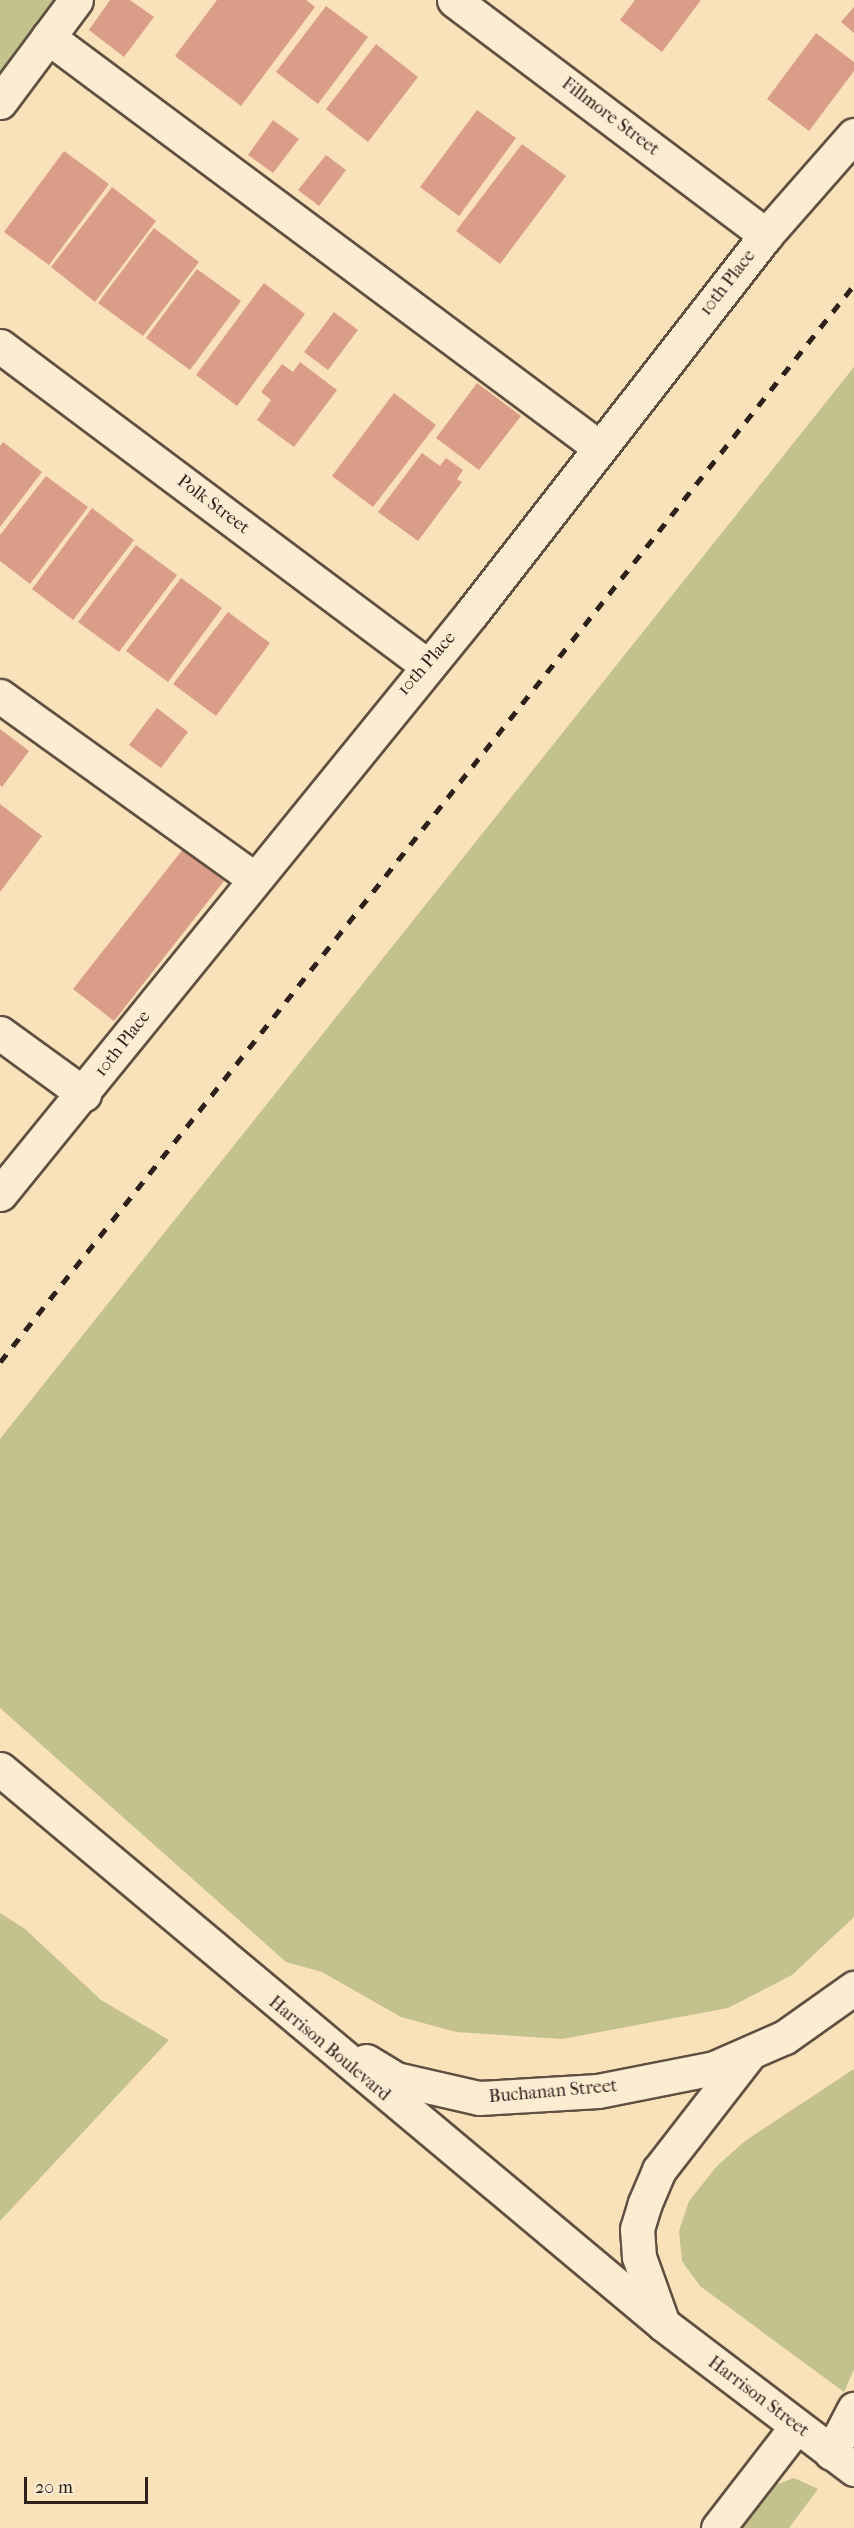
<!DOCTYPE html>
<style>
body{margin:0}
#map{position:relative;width:854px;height:2528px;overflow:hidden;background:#f9e1ba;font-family:"IM FELL French Canon",serif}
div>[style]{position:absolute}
.green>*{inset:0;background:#c3c18c}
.building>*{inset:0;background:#da9e88}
.roads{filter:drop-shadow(2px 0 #605042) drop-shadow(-2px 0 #605042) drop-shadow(0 2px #605042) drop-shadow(0 -2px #605042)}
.minor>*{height:33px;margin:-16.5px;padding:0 16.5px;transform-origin:16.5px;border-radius:16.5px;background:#fbecd2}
.rail>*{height:4.5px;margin-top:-2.25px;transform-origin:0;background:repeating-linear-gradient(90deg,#2d201a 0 10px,transparent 0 20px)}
span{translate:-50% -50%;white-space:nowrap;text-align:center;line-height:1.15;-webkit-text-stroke:4.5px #fbecd2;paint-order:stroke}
.street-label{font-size:18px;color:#2d201a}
.scale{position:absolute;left:24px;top:2477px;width:124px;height:27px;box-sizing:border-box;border:3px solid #2d201a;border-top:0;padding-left:8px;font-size:18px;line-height:21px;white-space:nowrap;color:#2d201a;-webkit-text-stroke:4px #fbecd2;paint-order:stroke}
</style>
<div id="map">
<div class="green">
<div style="clip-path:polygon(0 0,54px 0,0 72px)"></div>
<div style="clip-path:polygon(854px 367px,854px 1917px,792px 1975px,728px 2008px,562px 2039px,456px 2032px,401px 2017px,322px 1972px,286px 1962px,0 1708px,0 1439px)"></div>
<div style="clip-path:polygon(0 1913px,25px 1929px,101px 2000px,169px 2040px,0 2221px)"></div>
<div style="clip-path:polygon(854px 2069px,854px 2369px,844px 2392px,700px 2286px,682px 2261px,679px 2231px,689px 2201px,717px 2166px,745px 2141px)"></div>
<div style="clip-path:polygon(794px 2478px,818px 2489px,789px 2528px,740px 2528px,770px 2487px)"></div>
</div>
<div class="building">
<div style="clip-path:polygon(110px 0,130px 0,154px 17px,124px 57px,89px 30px)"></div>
<div style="clip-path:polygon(217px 0,306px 0,315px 7px,241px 106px,175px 56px)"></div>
<div style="clip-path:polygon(635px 0,701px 0,662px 52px,620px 20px)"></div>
<div style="clip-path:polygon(326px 6px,368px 37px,318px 104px,276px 72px)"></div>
<div style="clip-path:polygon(854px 7px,854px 33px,841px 22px)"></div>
<div style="clip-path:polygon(816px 33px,854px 62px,854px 71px,809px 131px,767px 99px)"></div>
<div style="clip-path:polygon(376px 44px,418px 77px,368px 142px,326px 109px)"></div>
<div style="clip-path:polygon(477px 110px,516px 138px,459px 216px,420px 187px)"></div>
<div style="clip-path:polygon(273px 120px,299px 139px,273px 173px,248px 155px)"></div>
<div style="clip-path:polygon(522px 144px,566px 176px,500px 264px,456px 231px)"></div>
<div style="clip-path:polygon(64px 151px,109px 184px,49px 265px,4px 232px)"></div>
<div style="clip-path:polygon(326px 155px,346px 170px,319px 206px,298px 190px)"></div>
<div style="clip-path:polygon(112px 187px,156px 221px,95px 302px,51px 267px)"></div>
<div style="clip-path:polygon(154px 228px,199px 262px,143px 336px,98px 303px)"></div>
<div style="clip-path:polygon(197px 269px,241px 301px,190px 370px,146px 338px)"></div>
<div style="clip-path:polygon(264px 283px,305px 314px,237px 406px,196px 375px)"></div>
<div style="clip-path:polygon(334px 312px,358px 330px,328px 370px,304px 352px)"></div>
<div style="clip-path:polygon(300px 362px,337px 390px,294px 447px,257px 420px,271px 400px,261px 392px,282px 364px,293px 372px)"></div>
<div style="clip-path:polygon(477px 383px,521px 416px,479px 470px,436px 438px)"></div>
<div style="clip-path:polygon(394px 393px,436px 425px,373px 507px,332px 476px)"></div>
<div style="clip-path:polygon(3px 442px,42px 472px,0 527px,0 446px)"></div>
<div style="clip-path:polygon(422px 453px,440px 466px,446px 458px,463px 470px,457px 479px,462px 482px,418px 541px,378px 512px)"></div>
<div style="clip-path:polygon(46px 476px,88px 507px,30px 584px,0 561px,0 535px)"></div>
<div style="clip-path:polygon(92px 508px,134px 540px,73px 620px,32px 589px)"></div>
<div style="clip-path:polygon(136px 545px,177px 575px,119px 652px,78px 622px)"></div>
<div style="clip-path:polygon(181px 578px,222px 608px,168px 682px,126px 651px)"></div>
<div style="clip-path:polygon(228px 612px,270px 643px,216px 716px,173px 684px)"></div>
<div style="clip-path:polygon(157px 708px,188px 732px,161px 768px,129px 745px)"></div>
<div style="clip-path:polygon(0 729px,29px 751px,2px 787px,0 785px)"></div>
<div style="clip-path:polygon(0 804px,42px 836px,0 892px)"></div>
<div style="clip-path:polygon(183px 849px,224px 881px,114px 1021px,73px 989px)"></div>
</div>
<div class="roads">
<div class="minor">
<div style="left:454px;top:0;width:391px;rotate:37deg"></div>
<div style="left:48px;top:37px;width:688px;rotate:36.67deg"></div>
<div style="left:0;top:102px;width:127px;rotate:-53.3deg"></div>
<div style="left:0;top:346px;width:531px;rotate:36.81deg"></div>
<div style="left:0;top:696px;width:312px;rotate:35.7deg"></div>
<div style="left:0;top:1033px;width:104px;rotate:36deg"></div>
<div style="left:0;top:1194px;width:747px;rotate:-50.92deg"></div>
<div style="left:471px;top:614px;width:480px;rotate:-52.1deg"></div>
<div style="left:766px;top:235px;width:133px;rotate:-48.7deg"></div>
<div style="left:0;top:1769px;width:865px;rotate:39.93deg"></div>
<div style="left:663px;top:2324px;width:240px;rotate:37.2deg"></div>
<div style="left:366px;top:2061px;width:35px;rotate:31deg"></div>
<div style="left:396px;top:2079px;width:85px;rotate:12.9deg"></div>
<div style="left:479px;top:2098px;width:119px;rotate:-3.4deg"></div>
<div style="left:598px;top:2091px;width:118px;rotate:-11.2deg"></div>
<div style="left:714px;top:2068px;width:77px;rotate:-23.6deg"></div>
<div style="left:785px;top:2037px;width:85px;rotate:-35.4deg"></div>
<div style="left:663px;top:2324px;width:71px;rotate:-109.7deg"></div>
<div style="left:639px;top:2257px;width:28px;rotate:-94deg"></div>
<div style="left:637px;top:2229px;width:27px;rotate:-73deg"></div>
<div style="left:645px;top:2203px;width:36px;rotate:-67deg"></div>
<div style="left:659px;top:2170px;width:147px;rotate:-52.2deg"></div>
<div style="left:831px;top:2453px;width:50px;rotate:-62.4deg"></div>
<div style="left:718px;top:2528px;width:128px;rotate:-52.3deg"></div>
</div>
</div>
<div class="rail">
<div style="left:0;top:1362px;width:1374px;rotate:-51.59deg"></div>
</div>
<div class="street-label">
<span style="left:610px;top:117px;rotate:37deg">Fillmore Street</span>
<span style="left:728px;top:283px;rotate:-52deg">10th Place</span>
<span style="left:213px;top:505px;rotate:37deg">Polk Street</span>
<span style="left:427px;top:664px;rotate:-49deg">10th Place</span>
<span style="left:123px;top:1044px;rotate:-52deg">10th Place</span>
<span style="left:329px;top:2049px;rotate:40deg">Harrison Boulevard</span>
<span style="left:553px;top:2092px;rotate:-5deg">Buchanan Street</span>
<span style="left:758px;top:2397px;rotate:37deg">Harrison Street</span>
</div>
<div class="scale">20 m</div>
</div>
